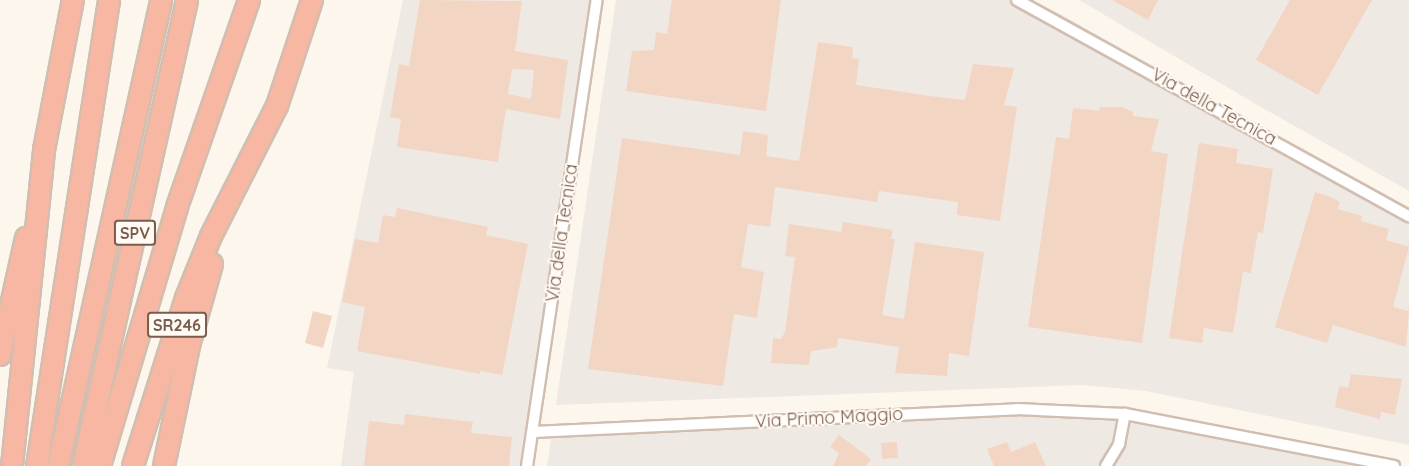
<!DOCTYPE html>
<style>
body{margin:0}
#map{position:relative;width:1409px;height:466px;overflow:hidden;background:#fdf6ec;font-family:Quicksand,sans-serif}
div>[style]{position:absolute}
.industrial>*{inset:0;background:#efe9e4}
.building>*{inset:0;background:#f3d5c3}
.roads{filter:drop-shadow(2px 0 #d1beb0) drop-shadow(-2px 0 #d1beb0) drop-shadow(0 2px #d1beb0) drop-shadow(0 -2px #d1beb0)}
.street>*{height:10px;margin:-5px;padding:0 5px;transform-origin:5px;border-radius:5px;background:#fff}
.highway>*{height:20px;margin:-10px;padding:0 10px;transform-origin:10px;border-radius:10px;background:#f7b7a3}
span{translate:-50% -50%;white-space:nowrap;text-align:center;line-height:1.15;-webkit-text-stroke:4.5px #fffaf3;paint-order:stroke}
.shield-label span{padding:2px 4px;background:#fffaf3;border:2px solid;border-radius:4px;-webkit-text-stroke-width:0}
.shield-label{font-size:16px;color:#7a5c4d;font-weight:700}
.street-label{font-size:18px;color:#7a5c4d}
</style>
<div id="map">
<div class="industrial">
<div style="clip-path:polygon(403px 0,595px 0,525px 466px,341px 466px,354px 372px,327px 368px)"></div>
<div style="clip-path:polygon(616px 0,1031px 0,1062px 15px,1409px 215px,1409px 445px,1146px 391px,1082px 385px,556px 405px)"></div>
<div style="clip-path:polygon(1079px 0,1409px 0,1409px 191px,1254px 103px)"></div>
<div style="clip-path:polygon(1081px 406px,1143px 412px,1404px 466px,547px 466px,553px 426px)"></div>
</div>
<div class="building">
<div style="clip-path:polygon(evenodd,420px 0,522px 1px,515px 51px,568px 60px,560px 119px,506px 109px,498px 162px,397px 147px,401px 119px,390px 117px,399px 64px,409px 66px,420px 0,512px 69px,534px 70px,531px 99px,508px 94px,512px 69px)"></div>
<div style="clip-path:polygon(672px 0,781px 0,766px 111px,626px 91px,632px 51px,654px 50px,656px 32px,667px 34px)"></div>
<div style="clip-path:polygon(1112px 0,1158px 0,1148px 20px)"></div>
<div style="clip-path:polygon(1290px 0,1372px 0,1318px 95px,1256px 60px)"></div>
<div style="clip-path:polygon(818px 42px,853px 47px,852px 58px,859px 59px,856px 85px,930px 96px,965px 100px,973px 64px,1014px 68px,1004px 105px,1017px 107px,1000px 221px,957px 215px,958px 202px,879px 191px,877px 202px,775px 187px,770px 227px,748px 224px,741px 267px,764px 272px,757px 318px,734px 314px,723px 386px,588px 369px,622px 138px,740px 155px,743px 131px,768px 135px,766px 156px,799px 161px)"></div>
<div style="clip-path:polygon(1100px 107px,1122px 107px,1133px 112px,1133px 116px,1159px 119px,1151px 151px,1168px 154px,1142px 343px,1028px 327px,1056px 137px,1069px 139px,1073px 108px,1099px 111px)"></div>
<div style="clip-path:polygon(1199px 143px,1238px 149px,1236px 163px,1273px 169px,1263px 233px,1258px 232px,1251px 273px,1243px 272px,1233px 333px,1204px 328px,1202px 343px,1169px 338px)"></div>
<div style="clip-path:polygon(1315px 192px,1331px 197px,1340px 202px,1338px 209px,1362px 216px,1361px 221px,1389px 229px,1386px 240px,1409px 247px,1393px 307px,1409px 311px,1406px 347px,1333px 325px,1327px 343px,1275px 327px)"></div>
<div style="clip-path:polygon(397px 208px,488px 227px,486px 235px,528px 244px,502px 375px,480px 371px,480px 374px,357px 351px,365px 307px,342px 302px,355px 239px,378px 243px,383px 215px,395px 217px)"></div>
<div style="clip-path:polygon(843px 222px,893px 230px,891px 239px,895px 239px,882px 315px,904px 319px,915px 242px,984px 252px,969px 356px,949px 353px,947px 376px,895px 373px,899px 347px,838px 338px,837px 347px,811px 351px,809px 365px,771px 363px,773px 338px,781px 339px,785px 332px,795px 257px,785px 256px,789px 224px,841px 232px)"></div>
<div style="clip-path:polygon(313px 311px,332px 316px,323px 348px,305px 343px)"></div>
<div style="clip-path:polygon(1351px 374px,1402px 379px,1395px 415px,1381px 412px,1380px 419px,1335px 407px,1339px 386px,1348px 388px)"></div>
<div style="clip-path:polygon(405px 414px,473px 422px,471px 433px,512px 437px,509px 466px,364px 466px,369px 421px,404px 425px)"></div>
<div style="clip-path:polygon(839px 435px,871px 459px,866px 466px,833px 466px,839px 453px,830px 447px)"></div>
<div style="clip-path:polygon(897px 442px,898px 458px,882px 459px,881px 443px)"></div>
<div style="clip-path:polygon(1007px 442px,1011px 452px,1035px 442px,1046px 466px,994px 466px,987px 449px)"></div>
</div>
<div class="roads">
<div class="street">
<div style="left:1017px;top:0;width:448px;rotate:28.9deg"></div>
<div style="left:533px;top:432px;width:485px;rotate:-2.7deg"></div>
<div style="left:1017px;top:409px;width:108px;rotate:2.7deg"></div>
<div style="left:1125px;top:414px;width:274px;rotate:10.9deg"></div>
<div style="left:527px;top:466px;width:471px;rotate:-81.5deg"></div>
<div style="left:1106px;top:466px;width:26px;rotate:-59deg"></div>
<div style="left:1119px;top:444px;width:31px;rotate:-79deg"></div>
</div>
<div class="highway">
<div style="left:0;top:355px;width:120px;rotate:-77.5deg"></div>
<div style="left:12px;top:466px;width:318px;rotate:-84.2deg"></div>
<div style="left:44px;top:150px;width:153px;rotate:-79.1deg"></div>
<div style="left:37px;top:466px;width:472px;rotate:-81.2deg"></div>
<div style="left:58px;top:466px;width:477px;rotate:-77.5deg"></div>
<div style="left:83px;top:466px;width:477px;rotate:-77.4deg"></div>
<div style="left:100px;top:466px;width:270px;rotate:-73.4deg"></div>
<div style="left:177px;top:207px;width:219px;rotate:-70.8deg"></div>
<div style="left:133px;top:466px;width:176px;rotate:-72.5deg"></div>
<div style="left:186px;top:298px;width:67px;rotate:-68deg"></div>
<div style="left:211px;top:236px;width:146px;rotate:-63.1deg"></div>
<div style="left:277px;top:106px;width:112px;rotate:-71.7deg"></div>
<div style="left:164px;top:466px;width:127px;rotate:-78.2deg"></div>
<div style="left:190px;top:342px;width:81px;rotate:-74.2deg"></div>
</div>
</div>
<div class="shield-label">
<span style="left:135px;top:233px">SPV</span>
<span style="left:177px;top:325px">SR246</span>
</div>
<div class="street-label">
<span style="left:1214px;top:107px;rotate:29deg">Via della Tecnica</span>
<span style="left:562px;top:233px;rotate:-82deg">Via della Tecnica</span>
<span style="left:829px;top:418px;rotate:-3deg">Via Primo Maggio</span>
</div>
</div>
